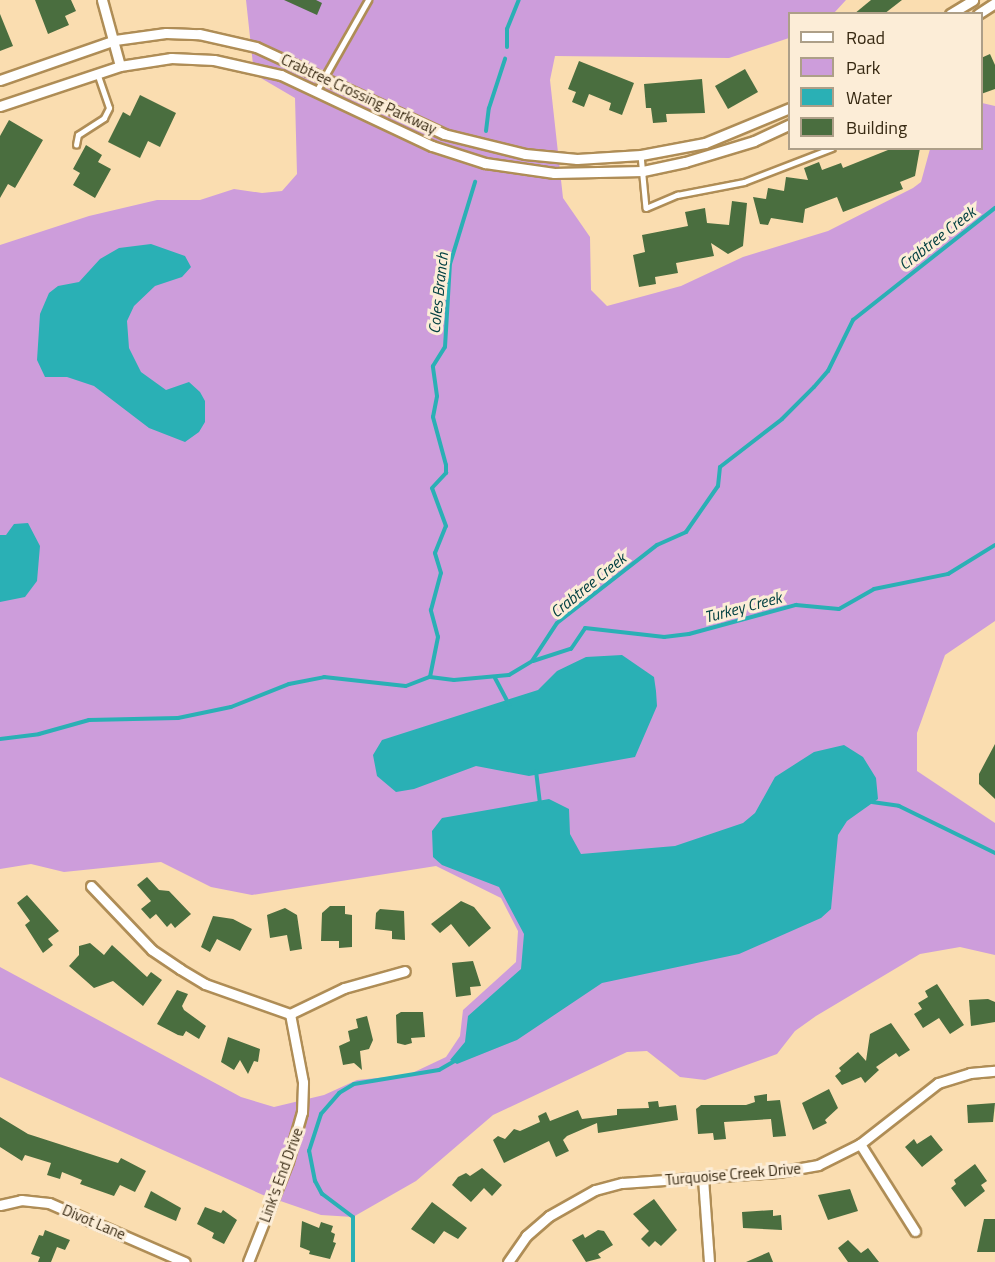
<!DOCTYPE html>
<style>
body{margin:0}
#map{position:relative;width:995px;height:1262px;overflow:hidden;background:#faddb0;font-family:"Titillium Web",sans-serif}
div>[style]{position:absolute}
.green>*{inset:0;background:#cd9ddb}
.water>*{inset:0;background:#2ab0b5}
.stream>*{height:4px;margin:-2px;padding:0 2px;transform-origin:2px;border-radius:2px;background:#2ab0b5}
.building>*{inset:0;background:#4a6e3f}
.roads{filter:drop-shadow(2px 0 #af8d56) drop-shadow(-2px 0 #af8d56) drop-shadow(0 2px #af8d56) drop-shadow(0 -2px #af8d56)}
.service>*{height:4.5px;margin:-2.25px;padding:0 2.25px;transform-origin:2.25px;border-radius:2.25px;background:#fff}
.minor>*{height:9px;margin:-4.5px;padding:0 4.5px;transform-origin:4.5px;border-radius:4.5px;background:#fff}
span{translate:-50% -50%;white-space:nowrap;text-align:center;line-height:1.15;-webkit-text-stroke:6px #fcedd7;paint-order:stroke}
.street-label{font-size:15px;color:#372912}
.water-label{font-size:16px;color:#034042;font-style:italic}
.legend{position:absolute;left:788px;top:12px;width:195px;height:138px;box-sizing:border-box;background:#fcedd7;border:2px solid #ad9f88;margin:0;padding:8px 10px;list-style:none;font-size:18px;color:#372912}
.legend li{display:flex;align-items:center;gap:12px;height:30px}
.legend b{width:30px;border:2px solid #ad9f88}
</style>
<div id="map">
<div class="green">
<div style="clip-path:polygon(246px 0,846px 0,834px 13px,790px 14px,789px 38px,729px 58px,555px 56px,550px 80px,563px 198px,590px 237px,591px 290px,607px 306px,681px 286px,743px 257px,828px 231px,913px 188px,921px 182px,930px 149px,982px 148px,982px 103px,995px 106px,995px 621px,945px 655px,917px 733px,917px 771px,995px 823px,995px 955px,960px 947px,920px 954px,816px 1016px,795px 1031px,777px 1054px,705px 1080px,680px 1077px,647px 1051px,627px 1052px,493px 1115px,416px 1181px,353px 1217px,321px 1215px,263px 1195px,0 1077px,0 967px,241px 1097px,274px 1107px,324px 1095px,357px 1080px,408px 1075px,446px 1057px,460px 1036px,463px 1010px,516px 962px,518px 931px,501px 898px,436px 866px,252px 895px,211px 887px,161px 862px,64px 872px,31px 864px,0 869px,0 245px,89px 216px,157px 200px,200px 200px,234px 189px,262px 193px,282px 191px,297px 174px,295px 98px,254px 74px)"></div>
</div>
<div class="water">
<div style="clip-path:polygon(151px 244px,185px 256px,191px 267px,182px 277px,155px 286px,134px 306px,127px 321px,129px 348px,141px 372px,166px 390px,189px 382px,200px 392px,205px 401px,205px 422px,199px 432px,185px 442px,149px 428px,94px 386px,67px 377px,45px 377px,37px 360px,40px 314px,49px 293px,58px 286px,79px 282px,100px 259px,119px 248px)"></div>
<div style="clip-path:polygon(28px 523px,40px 546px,37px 581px,25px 597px,0 602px,0 535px,6px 535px,14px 524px)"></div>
<div style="clip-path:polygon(622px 655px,654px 677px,656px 691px,657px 706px,635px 757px,529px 776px,476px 766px,414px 789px,396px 792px,377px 776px,373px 755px,382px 740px,538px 690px,557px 671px,586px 657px)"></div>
<div style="clip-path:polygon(844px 745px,863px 757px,876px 778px,878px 799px,847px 821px,838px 835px,831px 909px,821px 918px,739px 954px,602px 983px,517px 1040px,457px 1064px,450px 1060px,465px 1042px,468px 1016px,521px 969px,524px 934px,499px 887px,442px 865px,433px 857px,432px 831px,442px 818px,549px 799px,569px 809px,570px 834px,581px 854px,675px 846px,743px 823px,755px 813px,775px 777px,814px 752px)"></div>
</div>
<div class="stream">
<div style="left:507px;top:47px;width:18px;rotate:-90deg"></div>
<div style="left:507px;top:29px;width:31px;rotate:-68deg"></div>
<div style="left:486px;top:131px;width:23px;rotate:-83deg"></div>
<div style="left:489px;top:108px;width:52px;rotate:-71.9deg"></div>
<div style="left:533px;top:661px;width:40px;rotate:-18deg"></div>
<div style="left:571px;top:649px;width:25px;rotate:-56deg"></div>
<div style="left:585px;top:628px;width:80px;rotate:6.5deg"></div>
<div style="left:664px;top:637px;width:25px;rotate:-7deg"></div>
<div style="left:689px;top:634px;width:111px;rotate:-15.2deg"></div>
<div style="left:796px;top:605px;width:43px;rotate:5.3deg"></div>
<div style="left:839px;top:609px;width:40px;rotate:-29.7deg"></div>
<div style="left:874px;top:589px;width:76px;rotate:-11.5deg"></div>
<div style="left:948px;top:574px;width:55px;rotate:-31.7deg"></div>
<div style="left:430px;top:677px;width:41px;rotate:-78.7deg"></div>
<div style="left:438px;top:637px;width:28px;rotate:-105deg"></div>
<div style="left:431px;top:610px;width:38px;rotate:-75deg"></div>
<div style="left:441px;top:573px;width:21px;rotate:-107deg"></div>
<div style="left:435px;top:553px;width:29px;rotate:-68deg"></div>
<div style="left:446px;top:526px;width:40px;rotate:-110.2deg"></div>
<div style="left:432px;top:488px;width:21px;rotate:-47deg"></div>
<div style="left:446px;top:473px;width:8px;rotate:-90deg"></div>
<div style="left:446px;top:465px;width:50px;rotate:-105.2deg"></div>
<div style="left:433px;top:417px;width:21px;rotate:-79deg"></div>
<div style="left:437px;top:396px;width:30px;rotate:-98deg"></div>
<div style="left:433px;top:366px;width:22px;rotate:-58deg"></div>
<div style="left:445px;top:347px;width:83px;rotate:-86.6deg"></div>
<div style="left:450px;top:264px;width:86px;rotate:-73deg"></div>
<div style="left:495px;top:678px;width:30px;rotate:62deg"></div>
<div style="left:0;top:739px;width:39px;rotate:-7deg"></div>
<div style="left:39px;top:734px;width:52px;rotate:-15.6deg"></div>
<div style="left:89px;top:720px;width:89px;rotate:-1.3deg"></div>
<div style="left:178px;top:718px;width:54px;rotate:-11.7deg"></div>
<div style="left:231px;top:707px;width:62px;rotate:-21.6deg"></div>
<div style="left:289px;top:684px;width:36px;rotate:-11deg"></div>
<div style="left:324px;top:677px;width:82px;rotate:6.3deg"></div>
<div style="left:406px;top:686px;width:26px;rotate:-21deg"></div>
<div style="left:430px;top:677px;width:24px;rotate:7deg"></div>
<div style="left:454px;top:680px;width:55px;rotate:-5.2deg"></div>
<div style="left:509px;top:675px;width:27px;rotate:-31deg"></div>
<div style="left:532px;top:661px;width:45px;rotate:-56.7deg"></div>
<div style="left:557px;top:623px;width:127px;rotate:-38deg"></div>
<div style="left:657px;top:545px;width:32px;rotate:-24deg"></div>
<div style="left:686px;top:532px;width:56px;rotate:-55.2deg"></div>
<div style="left:718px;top:486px;width:19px;rotate:-84deg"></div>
<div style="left:720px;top:467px;width:78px;rotate:-37.7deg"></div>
<div style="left:782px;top:419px;width:45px;rotate:-45deg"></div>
<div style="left:814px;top:387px;width:21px;rotate:-49deg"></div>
<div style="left:828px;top:371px;width:57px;rotate:-63.9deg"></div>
<div style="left:853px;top:320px;width:181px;rotate:-38.3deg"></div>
<div style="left:536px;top:771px;width:31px;rotate:83deg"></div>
<div style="left:872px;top:802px;width:27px;rotate:8deg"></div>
<div style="left:899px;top:806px;width:107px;rotate:26.1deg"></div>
<div style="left:353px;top:1262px;width:45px;rotate:-90deg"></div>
<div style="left:353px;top:1217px;width:39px;rotate:-143deg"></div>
<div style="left:322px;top:1194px;width:15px;rotate:-118deg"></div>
<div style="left:315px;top:1181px;width:31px;rotate:-101deg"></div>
<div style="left:309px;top:1151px;width:39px;rotate:-72deg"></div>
<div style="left:321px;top:1114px;width:28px;rotate:-49deg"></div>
<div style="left:339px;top:1093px;width:17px;rotate:-31deg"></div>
<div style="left:354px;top:1084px;width:86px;rotate:-9.4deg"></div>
<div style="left:439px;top:1070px;width:20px;rotate:-30deg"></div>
</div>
<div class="building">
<div style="clip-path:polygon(35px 0,71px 0,76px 11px,65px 16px,69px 25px,48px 34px)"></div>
<div style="clip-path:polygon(284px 0,316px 0,322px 3px,317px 15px)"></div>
<div style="clip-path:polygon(871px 0,902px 0,884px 14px,854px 14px)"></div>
<div style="clip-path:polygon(0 14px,13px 46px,0 51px)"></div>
<div style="clip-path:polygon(990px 54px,995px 65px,995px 89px,981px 94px,981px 58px)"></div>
<div style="clip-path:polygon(579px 61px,634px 83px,622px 115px,609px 110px,611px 103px,589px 94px,584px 107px,572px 102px,576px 92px,568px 89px)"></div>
<div style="clip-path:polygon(745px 69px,758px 92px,728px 109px,715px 86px)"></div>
<div style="clip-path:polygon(702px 79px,705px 113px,666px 114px,667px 122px,653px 123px,651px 108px,646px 108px,644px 84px)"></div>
<div style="clip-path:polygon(140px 95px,176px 113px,160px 147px,148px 141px,140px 158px,108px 142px,123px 112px,130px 116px)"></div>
<div style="clip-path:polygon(9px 120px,43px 140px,15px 188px,8px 184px,0 198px,0 136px)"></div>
<div style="clip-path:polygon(86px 145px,102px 155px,98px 162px,111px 169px,95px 198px,73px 185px,80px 173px,73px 169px)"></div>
<div style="clip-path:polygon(893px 148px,920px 148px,915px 176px,900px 182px,903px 189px,843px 212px,837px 197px,805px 209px,803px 223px,771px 218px,768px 225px,760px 224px,753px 197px,766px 199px,768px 188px,784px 191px,786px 177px,808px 180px,804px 168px,819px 162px,822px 170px,841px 163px,843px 168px)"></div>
<div style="clip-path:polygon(732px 201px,747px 203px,743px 246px,728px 254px,711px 243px,714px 256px,676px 263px,678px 273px,655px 277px,656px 284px,639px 287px,633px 255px,645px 252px,642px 235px,688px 226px,685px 212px,705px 208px,707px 223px,729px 225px)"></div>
<div style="clip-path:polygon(995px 744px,995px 799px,979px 784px,979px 774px)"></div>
<div style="clip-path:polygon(147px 877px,159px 890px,169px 891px,191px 914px,175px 928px,171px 923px,167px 927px,156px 914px,150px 919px,141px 909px,151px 901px,137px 885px)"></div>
<div style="clip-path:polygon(27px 895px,59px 931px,48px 939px,53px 945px,43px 953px,25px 925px,30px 921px,17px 903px)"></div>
<div style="clip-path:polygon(461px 901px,474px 907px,491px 928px,469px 947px,451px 924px,440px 933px,431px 924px)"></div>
<div style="clip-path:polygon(330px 906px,345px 906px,345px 914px,352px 915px,352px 947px,339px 948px,339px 941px,321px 941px,322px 913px)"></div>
<div style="clip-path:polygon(285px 908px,297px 915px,302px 949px,290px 951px,287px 935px,270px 938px,267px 915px)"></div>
<div style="clip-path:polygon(380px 909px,404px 911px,405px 940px,392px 939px,392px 931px,375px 929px,376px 913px)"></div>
<div style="clip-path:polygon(213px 916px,233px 919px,252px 929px,240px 951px,217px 939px,210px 952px,201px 947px)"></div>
<div style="clip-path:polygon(90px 943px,104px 955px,112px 945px,147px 977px,151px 972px,162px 980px,143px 1006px,113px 981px,94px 988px,69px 966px,79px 955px,79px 946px)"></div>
<div style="clip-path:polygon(473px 961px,481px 986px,470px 987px,471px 995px,456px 997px,452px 963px)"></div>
<div style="clip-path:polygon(937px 984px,964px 1025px,950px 1034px,939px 1018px,923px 1028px,914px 1014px,922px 1009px,918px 1003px,928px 997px,925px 991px)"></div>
<div style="clip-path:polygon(177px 990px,188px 994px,182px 1006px,184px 1010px,206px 1026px,199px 1039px,186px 1031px,183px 1036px,178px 1035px,157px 1024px)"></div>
<div style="clip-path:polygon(988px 999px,995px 1002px,995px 1022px,971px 1026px,969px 1000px)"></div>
<div style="clip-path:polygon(401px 1012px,423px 1012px,425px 1037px,411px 1038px,412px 1043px,405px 1045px,397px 1043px,396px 1015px)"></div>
<div style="clip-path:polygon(367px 1016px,373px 1040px,369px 1049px,360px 1051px,362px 1070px,354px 1063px,343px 1065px,339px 1046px,350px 1041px,348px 1031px,358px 1028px,356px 1019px)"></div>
<div style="clip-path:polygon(891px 1023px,910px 1050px,899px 1057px,896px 1053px,876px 1067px,879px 1070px,865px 1083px,861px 1077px,842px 1085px,835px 1076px,841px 1071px,839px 1068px,858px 1052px,866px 1061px,870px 1034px)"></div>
<div style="clip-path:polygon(228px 1037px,260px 1049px,258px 1062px,254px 1061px,248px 1074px,240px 1060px,234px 1070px,221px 1062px)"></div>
<div style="clip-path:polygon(829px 1089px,838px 1108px,825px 1120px,827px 1123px,813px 1130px,802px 1103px)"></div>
<div style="clip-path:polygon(767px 1094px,767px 1101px,780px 1100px,786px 1136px,773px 1137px,771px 1119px,724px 1122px,726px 1139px,714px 1140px,713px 1133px,698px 1134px,696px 1109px,701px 1105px,746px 1105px,755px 1102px,754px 1096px)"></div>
<div style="clip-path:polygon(658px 1101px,659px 1107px,676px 1105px,678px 1120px,598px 1133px,597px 1123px,567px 1136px,563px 1140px,569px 1151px,556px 1157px,549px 1141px,504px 1163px,493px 1140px,498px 1136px,505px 1139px,514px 1129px,520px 1131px,540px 1122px,538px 1116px,546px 1112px,550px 1121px,578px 1110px,582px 1119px,617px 1115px,617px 1109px,649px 1108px,648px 1102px)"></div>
<div style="clip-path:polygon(995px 1103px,993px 1122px,968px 1123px,967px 1105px)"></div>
<div style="clip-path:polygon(0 1117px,28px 1134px,118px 1163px,121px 1158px,146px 1171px,135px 1192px,120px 1185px,114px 1196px,80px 1184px,82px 1180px,62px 1172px,60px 1179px,47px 1175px,51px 1163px,25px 1155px,22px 1161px,0 1147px)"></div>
<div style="clip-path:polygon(931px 1135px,943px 1150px,922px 1167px,905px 1147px,914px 1139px,917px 1144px)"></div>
<div style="clip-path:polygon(975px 1164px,987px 1181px,981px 1185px,985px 1191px,965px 1207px,951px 1188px,956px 1184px,954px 1180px)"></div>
<div style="clip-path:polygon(482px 1168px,502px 1185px,492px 1196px,484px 1188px,471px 1202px,452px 1185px,458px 1177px,466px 1173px,470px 1176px)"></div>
<div style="clip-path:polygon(850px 1189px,858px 1211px,828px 1220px,818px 1195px)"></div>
<div style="clip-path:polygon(151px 1191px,181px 1208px,176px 1221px,144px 1207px)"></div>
<div style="clip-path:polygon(654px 1199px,677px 1230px,661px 1246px,655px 1241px,649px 1247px,641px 1239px,649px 1231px,633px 1214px)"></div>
<div style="clip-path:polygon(432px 1202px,467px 1228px,458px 1239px,444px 1231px,434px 1244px,411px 1229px)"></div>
<div style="clip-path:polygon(205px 1207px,221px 1213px,223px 1210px,237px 1220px,224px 1244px,212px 1238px,214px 1233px,197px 1224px)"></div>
<div style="clip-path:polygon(773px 1210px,773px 1216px,781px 1215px,782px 1230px,743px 1228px,742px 1212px)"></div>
<div style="clip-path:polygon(984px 1219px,995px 1219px,995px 1252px,977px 1252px)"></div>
<div style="clip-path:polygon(302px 1221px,319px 1228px,321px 1222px,333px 1226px,331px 1232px,335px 1234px,333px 1242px,336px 1243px,330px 1259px,309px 1254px,310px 1251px,300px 1247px)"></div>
<div style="clip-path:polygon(45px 1230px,70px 1240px,65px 1250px,57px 1247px,51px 1262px,38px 1262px,40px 1257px,31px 1254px,39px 1235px,43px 1236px)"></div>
<div style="clip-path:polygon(598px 1230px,604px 1231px,613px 1245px,598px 1254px,601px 1258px,586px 1262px,572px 1240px,583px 1234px,585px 1238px)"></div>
<div style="clip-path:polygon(848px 1240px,861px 1253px,868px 1248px,879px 1262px,848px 1262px,838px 1248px)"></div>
<div style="clip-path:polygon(769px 1252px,773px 1262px,746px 1262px)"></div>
</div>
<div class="roads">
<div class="service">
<div style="left:316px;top:92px;width:106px;rotate:-60.5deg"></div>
<div style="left:76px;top:145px;width:10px;rotate:-79deg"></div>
<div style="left:78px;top:135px;width:31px;rotate:-33deg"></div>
<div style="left:104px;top:118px;width:11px;rotate:-63deg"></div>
<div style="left:109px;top:108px;width:36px;rotate:-109deg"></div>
<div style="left:641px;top:155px;width:53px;rotate:84.6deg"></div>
<div style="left:646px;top:208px;width:34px;rotate:-23deg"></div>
<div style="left:677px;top:195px;width:68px;rotate:-11deg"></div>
<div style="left:744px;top:182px;width:94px;rotate:-21.1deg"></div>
</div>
<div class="minor">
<div style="left:102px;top:0;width:68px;rotate:74.7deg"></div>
<div style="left:950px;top:14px;width:27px;rotate:-31deg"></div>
<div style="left:978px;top:14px;width:20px;rotate:-33deg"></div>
<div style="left:0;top:80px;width:122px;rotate:-19.2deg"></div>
<div style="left:115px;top:40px;width:51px;rotate:-7.8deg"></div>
<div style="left:166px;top:33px;width:33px;rotate:2deg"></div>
<div style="left:199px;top:34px;width:58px;rotate:12.8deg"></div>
<div style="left:256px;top:47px;width:207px;rotate:24.8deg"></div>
<div style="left:444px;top:134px;width:83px;rotate:13.9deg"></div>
<div style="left:525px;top:154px;width:52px;rotate:5.5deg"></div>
<div style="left:577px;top:159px;width:64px;rotate:-3.6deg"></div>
<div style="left:641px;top:155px;width:65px;rotate:-10.6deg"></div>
<div style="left:705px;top:143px;width:92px;rotate:-22.4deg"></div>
<div style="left:0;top:106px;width:126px;rotate:-18.4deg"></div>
<div style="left:120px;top:66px;width:52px;rotate:-8.9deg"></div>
<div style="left:171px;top:58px;width:43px;rotate:2.7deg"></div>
<div style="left:214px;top:60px;width:69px;rotate:12.6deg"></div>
<div style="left:281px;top:75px;width:167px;rotate:25.2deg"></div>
<div style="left:432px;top:146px;width:56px;rotate:17.8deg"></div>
<div style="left:485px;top:163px;width:70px;rotate:8.2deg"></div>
<div style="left:554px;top:173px;width:89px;rotate:-1.3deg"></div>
<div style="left:643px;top:171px;width:43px;rotate:-12.1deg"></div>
<div style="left:685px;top:162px;width:72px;rotate:-16.9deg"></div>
<div style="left:754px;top:141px;width:40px;rotate:-25deg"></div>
<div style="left:91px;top:886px;width:88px;rotate:46.4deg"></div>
<div style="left:152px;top:950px;width:34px;rotate:34deg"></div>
<div style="left:180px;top:969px;width:29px;rotate:31deg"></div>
<div style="left:205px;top:984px;width:90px;rotate:19.4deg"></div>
<div style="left:290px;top:1014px;width:60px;rotate:-25.7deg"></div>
<div style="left:344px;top:988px;width:63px;rotate:-15.6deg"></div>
<div style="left:860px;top:1144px;width:103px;rotate:57.7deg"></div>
<div style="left:703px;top:1178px;width:84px;rotate:85.9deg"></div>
<div style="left:0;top:1205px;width:22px;rotate:-13deg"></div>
<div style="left:21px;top:1200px;width:28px;rotate:6deg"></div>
<div style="left:49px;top:1203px;width:148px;rotate:23.5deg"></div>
<div style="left:248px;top:1262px;width:109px;rotate:-68.4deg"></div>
<div style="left:288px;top:1161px;width:51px;rotate:-74.1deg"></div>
<div style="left:302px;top:1112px;width:30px;rotate:-88deg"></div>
<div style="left:303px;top:1082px;width:69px;rotate:-100.8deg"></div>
<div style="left:508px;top:1262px;width:32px;rotate:-55deg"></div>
<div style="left:526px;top:1236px;width:30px;rotate:-41deg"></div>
<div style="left:549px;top:1216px;width:53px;rotate:-29.5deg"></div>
<div style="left:595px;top:1190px;width:28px;rotate:-15deg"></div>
<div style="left:622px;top:1183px;width:156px;rotate:-4deg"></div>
<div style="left:778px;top:1172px;width:41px;rotate:-9.9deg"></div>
<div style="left:818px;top:1165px;width:47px;rotate:-26.6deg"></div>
<div style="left:860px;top:1144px;width:99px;rotate:-38deg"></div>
<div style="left:938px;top:1083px;width:34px;rotate:-17deg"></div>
<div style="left:970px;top:1073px;width:25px;rotate:-5deg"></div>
</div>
</div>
<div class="street-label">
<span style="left:359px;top:94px;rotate:25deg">Crabtree Crossing Parkway</span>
<span style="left:733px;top:1174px;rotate:-5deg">Turquoise Creek Drive</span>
<span style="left:281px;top:1175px;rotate:-70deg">Link's End Drive</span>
<span style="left:94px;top:1222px;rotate:23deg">Divot Lane</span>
</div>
<div class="water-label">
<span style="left:937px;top:238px;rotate:-38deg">Crabtree Creek</span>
<span style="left:438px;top:293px;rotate:-84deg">Coles Branch</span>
<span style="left:588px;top:585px;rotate:-39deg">Crabtree Creek</span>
<span style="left:743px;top:607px;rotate:-15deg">Turkey Creek</span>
</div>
<ul class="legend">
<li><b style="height:8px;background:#fff"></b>Road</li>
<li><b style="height:16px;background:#cd9ddb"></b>Park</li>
<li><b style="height:16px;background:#2ab0b5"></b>Water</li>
<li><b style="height:16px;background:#4a6e3f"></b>Building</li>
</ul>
</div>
